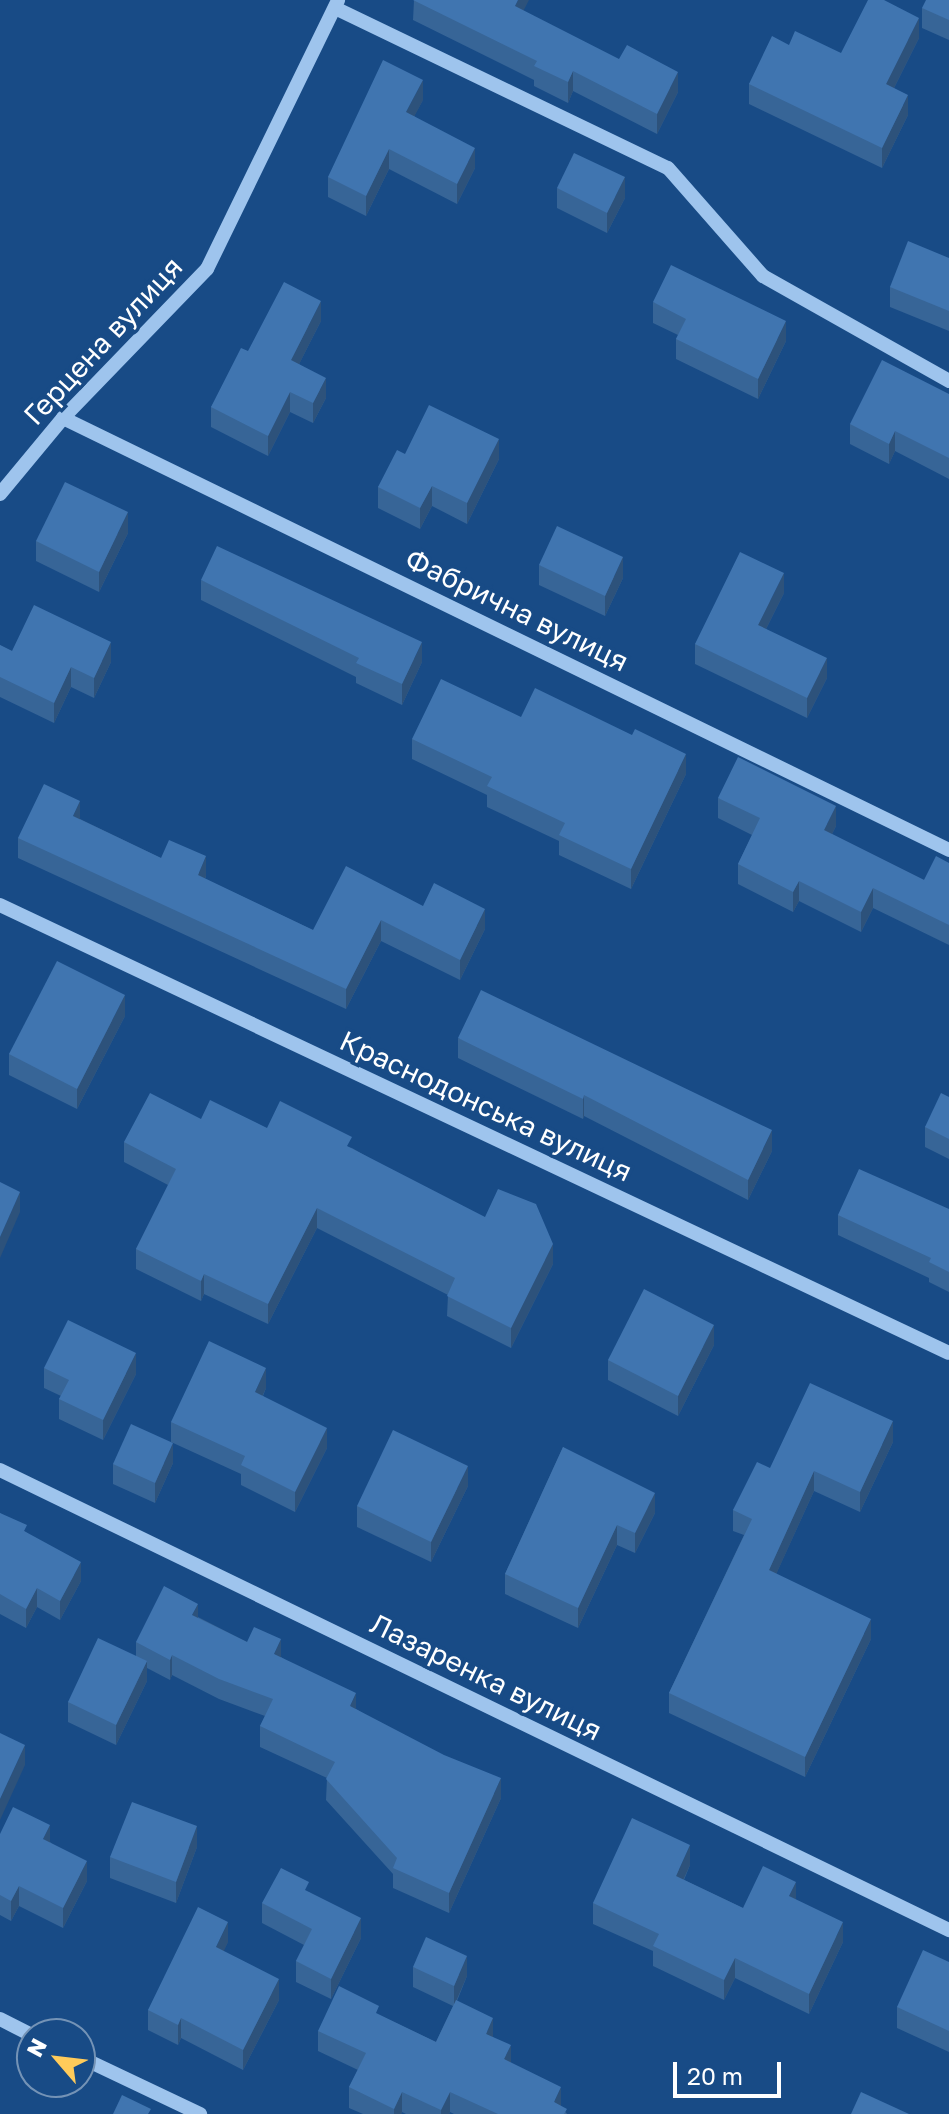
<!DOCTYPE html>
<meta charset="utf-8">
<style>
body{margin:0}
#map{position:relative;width:949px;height:2114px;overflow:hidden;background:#184b86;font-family:"Golos Text",sans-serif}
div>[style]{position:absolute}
.minor>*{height:14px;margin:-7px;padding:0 7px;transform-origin:7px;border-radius:7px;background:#9ec4ed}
.wall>*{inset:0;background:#376597}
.shaded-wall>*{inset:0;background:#2d527b}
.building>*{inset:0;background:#4075b0}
span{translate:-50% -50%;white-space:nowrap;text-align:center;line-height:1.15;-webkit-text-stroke:7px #184b86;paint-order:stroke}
.street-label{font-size:28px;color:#fff}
.north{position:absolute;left:16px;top:2018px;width:80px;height:80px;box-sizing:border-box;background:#184b86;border:2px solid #7493b6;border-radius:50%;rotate:298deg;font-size:22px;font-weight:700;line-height:32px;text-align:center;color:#fff}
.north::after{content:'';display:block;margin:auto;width:28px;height:36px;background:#ffcb5a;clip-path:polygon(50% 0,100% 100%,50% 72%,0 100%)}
.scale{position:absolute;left:673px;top:2062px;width:108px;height:36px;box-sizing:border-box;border:4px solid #fff;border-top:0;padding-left:10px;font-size:24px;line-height:28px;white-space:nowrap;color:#fff;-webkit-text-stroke:6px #184b86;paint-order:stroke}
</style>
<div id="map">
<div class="minor">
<div style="left:335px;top:8px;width:369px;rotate:25.7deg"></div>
<div style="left:668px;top:168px;width:144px;rotate:48.7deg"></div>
<div style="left:763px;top:276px;width:214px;rotate:29.4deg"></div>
<div style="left:63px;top:418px;width:986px;rotate:25.99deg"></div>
<div style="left:0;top:494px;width:99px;rotate:-50.3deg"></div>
<div style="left:63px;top:418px;width:207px;rotate:-46deg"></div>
<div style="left:207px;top:269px;width:299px;rotate:-64deg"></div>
<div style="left:0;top:905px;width:1049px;rotate:25.27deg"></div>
<div style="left:0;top:1470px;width:1055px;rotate:25.86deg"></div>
<div style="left:0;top:2019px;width:36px;rotate:27deg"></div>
<div style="left:80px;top:2057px;width:133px;rotate:25.4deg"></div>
</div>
<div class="wall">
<div style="clip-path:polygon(414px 0,523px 11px,678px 92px,657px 134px,573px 91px,568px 103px,534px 86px,534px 80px,413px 20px)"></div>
<div style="clip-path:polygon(949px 0,949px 40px,922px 28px,922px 8px)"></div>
<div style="clip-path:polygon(919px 38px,894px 88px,908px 115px,882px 168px,749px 104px,749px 84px,789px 45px,841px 53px)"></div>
<div style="clip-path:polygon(423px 100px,414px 116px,475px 168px,457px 204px,389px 169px,366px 216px,328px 197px,328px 177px)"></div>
<div style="clip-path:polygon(557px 188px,625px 198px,607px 233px,557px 208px)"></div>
<div style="clip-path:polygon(949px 258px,949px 331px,890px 307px,890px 287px)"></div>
<div style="clip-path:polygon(653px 302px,786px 341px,758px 399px,676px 359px,676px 339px,678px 335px,653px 323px)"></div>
<div style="clip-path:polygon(321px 321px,299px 364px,326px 398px,313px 423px,290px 412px,268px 456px,211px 427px,211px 407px,248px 351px)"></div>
<div style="clip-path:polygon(949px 394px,949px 479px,895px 451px,889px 464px,850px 444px,850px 424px)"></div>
<div style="clip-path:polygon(405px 454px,499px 459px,467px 524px,432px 506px,420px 529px,378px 508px,378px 487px)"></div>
<div style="clip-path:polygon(128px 533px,99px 592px,36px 561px,36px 541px)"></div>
<div style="clip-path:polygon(539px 565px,623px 578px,605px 616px,539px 585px)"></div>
<div style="clip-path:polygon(201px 580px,422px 662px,402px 705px,356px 683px,356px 677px,201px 600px)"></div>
<div style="clip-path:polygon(784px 593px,766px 629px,827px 678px,807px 718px,695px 664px,695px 644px)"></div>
<div style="clip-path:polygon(0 645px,12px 651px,111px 662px,94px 698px,71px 687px,54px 723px,0 697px)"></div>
<div style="clip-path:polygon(521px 717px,686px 774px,631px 889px,559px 855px,559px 841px,487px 807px,487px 795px,412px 759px,412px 739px)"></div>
<div style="clip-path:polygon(718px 798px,836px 826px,832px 834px,924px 880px,949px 863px,949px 945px,873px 908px,861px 932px,799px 901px,793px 912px,738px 884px,738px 864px,752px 835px,718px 818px)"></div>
<div style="clip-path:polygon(80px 819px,161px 858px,206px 876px,205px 879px,313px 930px,423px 906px,485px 929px,460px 980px,381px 941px,346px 1009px,18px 858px,18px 838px)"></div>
<div style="clip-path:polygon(125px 1016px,77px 1109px,9px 1075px,9px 1054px)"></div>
<div style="clip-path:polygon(458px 1038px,772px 1151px,748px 1200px,584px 1116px,583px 1119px,458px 1058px)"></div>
<div style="clip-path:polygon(949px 1097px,949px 1159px,925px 1147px,925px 1127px)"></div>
<div style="clip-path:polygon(201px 1119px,267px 1128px,352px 1148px,553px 1264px,511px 1348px,447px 1316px,448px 1295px,317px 1228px,268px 1324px,204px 1294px,201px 1301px,136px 1269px,136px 1249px,168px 1185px,124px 1162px,124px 1142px)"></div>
<div style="clip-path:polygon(949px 1209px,949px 1292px,929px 1282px,929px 1278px,838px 1235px,838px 1215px)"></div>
<div style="clip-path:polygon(714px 1345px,678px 1416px,608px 1380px,608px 1360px)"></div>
<div style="clip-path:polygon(44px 1368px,136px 1374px,103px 1440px,59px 1419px,59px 1399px,61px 1396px,44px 1388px)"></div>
<div style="clip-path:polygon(266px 1388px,263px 1396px,327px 1448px,295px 1512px,241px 1485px,241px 1474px,171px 1442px,171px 1422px)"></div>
<div style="clip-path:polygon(893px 1442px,860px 1512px,814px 1491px,776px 1574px,871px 1639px,805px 1777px,669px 1713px,669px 1693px,744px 1535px,733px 1531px,733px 1510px,770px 1468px)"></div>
<div style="clip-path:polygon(563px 1447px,655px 1513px,635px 1553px,617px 1545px,578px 1628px,505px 1594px,505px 1574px)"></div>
<div style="clip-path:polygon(173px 1463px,155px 1503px,113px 1484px,113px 1464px)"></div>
<div style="clip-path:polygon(468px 1486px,431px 1562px,357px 1527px,357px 1506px)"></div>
<div style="clip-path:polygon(0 1513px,27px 1533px,81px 1581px,60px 1620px,37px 1607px,26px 1628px,0 1614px)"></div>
<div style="clip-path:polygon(198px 1617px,247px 1642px,281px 1657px,356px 1709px,501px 1798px,449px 1913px,393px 1888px,393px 1874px,326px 1800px,327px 1778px,260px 1747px,260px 1726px,265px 1716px,219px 1699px,172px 1675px,170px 1680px,147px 1668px,147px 1681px,116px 1745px,68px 1722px,68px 1702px,136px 1656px,136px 1642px)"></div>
<div style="clip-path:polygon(0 1834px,50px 1842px,87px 1881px,63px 1928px,19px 1906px,11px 1921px,0 1915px)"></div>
<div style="clip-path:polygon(197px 1847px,176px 1903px,110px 1878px,110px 1857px)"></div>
<div style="clip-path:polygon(690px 1865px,684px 1880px,743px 1908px,796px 1900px,843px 1942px,809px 2014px,735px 1978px,724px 2000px,653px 1966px,653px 1951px,593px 1924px,593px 1903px)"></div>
<div style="clip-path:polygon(309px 1892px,361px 1938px,331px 1999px,296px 1982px,296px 1961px,304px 1945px,262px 1923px,262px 1903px)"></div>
<div style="clip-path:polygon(228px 1942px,223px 1951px,279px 2000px,243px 2070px,181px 2038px,178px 2045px,148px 2030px,148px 2010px)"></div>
<div style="clip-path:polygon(949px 1962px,949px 2052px,897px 2028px,897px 2007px)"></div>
<div style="clip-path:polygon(413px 1967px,467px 1976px,457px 2001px,493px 2037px,511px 2063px,561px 2106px,567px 2114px,454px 2114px,450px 2112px,449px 2114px,406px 2114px,402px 2112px,401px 2114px,363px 2114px,349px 2108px,349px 2087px,358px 2070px,318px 2051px,318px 2031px,379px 2015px,436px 2042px,453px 2006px,413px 1987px)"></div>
</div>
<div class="shaded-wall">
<div style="clip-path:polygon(518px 0,529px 0,515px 27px,515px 6px)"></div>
<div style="clip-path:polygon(919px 18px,919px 38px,886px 104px,886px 84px)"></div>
<div style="clip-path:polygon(573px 71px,573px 91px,568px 103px,568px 82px)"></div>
<div style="clip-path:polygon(678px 72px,678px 92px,657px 134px,657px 114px)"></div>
<div style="clip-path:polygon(423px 80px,423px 100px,406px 132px,406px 112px)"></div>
<div style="clip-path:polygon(908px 95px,908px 115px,882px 168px,882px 148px)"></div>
<div style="clip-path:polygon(475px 148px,475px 168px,457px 204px,457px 184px)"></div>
<div style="clip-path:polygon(389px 149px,389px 169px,366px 216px,366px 196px)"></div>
<div style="clip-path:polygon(625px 177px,625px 198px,607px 233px,607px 213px)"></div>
<div style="clip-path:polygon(321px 301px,321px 321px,291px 380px,291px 360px)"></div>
<div style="clip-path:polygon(786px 321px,786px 341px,758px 399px,758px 379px)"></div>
<div style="clip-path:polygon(326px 378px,326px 398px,313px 423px,313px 403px)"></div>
<div style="clip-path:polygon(290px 392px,290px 412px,268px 456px,268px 436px)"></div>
<div style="clip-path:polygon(895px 431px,895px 451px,889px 464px,889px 444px)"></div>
<div style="clip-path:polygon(499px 439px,499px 459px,467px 524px,467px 503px)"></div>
<div style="clip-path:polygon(432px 486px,432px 506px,420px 529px,420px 508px)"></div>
<div style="clip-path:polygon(128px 512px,128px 533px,99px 592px,99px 572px)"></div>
<div style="clip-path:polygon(623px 557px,623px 578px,605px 616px,605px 596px)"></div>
<div style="clip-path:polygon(784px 573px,784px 593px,758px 645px,758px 625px)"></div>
<div style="clip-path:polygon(111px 642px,111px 662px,94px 698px,94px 678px)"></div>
<div style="clip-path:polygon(422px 642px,422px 662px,402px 705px,402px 684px)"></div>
<div style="clip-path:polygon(827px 658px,827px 678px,807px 718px,807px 698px)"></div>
<div style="clip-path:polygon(71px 667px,71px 687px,54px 723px,54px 703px)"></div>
<div style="clip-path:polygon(686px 754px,686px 774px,631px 889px,631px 869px)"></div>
<div style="clip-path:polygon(80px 801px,80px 821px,73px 816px)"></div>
<div style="clip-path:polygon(836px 806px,836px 826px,824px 850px,824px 830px)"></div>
<div style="clip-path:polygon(206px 856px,206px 876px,198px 895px,198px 875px)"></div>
<div style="clip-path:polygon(799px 881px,799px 901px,793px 912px,793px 892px)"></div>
<div style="clip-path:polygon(873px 888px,873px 908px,861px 932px,861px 912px)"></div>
<div style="clip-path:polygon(485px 909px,485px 929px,460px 980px,460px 960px)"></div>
<div style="clip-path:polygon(381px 920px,381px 941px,346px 1009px,346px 989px)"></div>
<div style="clip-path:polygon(125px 995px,125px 1016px,77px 1109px,77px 1089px)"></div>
<div style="clip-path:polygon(584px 1095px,584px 1116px,583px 1119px,583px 1099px)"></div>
<div style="clip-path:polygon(772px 1130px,772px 1151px,748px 1200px,748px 1180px)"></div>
<div style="clip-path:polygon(20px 1192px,20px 1212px,0 1258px,0 1237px)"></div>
<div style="clip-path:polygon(317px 1208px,317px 1228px,268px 1324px,268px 1304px)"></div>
<div style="clip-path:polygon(553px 1244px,553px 1264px,511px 1348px,511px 1328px)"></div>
<div style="clip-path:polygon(204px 1274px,204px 1294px,201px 1301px,201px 1281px)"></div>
<div style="clip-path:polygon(714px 1325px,714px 1345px,678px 1416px,678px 1396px)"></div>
<div style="clip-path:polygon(136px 1353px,136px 1374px,103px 1440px,103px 1420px)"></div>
<div style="clip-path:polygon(266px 1368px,266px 1388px,255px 1412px,255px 1392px)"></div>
<div style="clip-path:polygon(893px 1421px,893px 1442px,860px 1512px,860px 1492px)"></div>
<div style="clip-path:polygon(327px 1428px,327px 1448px,295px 1512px,295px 1492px)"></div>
<div style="clip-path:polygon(173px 1443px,173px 1463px,155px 1503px,155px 1483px)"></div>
<div style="clip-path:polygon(468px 1466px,468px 1486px,431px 1562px,431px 1542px)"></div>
<div style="clip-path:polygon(814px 1471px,814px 1491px,769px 1590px,769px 1570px)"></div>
<div style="clip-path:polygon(655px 1493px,655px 1513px,635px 1553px,635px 1533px)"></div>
<div style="clip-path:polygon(617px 1525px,617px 1545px,578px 1628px,578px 1608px)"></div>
<div style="clip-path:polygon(81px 1562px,81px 1581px,60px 1620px,60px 1601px)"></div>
<div style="clip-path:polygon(37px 1588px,37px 1607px,26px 1628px,26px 1609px)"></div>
<div style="clip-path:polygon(198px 1604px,198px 1624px,192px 1615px)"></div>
<div style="clip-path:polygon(871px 1619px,871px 1639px,805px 1777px,805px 1757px)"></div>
<div style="clip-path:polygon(281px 1639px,281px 1659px,274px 1654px)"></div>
<div style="clip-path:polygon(172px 1655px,172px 1675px,170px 1680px,170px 1660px)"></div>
<div style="clip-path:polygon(147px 1661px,147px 1681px,116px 1745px,116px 1725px)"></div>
<div style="clip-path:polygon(356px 1693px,356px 1713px,350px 1706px)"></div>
<div style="clip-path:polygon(25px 1745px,25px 1765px,0 1820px,0 1799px)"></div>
<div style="clip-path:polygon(501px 1778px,501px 1798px,449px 1913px,449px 1893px)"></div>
<div style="clip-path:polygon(50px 1825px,50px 1845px,43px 1839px)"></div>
<div style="clip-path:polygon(197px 1826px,197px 1847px,176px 1903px,176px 1882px)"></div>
<div style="clip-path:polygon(690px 1845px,690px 1865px,676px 1896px,676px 1876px)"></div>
<div style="clip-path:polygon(87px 1861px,87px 1881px,63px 1928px,63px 1908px)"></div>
<div style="clip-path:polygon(796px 1882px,796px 1902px,789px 1896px)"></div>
<div style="clip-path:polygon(19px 1886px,19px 1906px,11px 1921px,11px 1901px)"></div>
<div style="clip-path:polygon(361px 1918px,361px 1938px,331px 1999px,331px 1979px)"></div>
<div style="clip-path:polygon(228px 1922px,228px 1942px,216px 1968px,216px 1947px)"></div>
<div style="clip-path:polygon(843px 1922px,843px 1942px,809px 2014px,809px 1994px)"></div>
<div style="clip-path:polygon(467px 1956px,467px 1976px,454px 2006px,454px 1986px)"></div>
<div style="clip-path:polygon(735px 1958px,735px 1978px,724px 2000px,724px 1980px)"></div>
<div style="clip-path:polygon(279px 1979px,279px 2000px,243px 2070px,243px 2050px)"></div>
<div style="clip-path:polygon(181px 2018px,181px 2038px,178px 2045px,178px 2025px)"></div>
<div style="clip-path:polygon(493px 2018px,493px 2038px,486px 2034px)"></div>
<div style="clip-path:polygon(511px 2045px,511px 2065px,504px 2059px)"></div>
<div style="clip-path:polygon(561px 2087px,561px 2107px,554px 2102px)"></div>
<div style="clip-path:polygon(402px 2092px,402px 2112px,401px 2114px,394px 2114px,394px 2109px)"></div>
<div style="clip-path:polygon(450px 2092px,450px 2112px,449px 2114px,441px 2114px,441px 2110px)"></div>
</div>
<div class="building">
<div style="clip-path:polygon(413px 0,518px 0,515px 6px,619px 59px,627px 45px,678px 72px,657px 114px,573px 71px,568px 82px,534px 66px,537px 61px)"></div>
<div style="clip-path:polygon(868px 0,884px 0,919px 18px,886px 84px,908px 95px,882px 148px,749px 84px,772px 36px,789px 45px,795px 31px,841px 53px)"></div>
<div style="clip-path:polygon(926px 0,949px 0,949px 20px,922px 8px)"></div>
<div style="clip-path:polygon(383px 60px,423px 80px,406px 112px,475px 148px,457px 184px,389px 149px,366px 196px,328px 177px)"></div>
<div style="clip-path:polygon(574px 153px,625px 177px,607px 213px,557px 188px)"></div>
<div style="clip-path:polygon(908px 241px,949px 258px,949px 311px,890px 287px)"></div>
<div style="clip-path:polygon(671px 265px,786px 321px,758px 379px,676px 339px,686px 319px,653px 302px)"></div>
<div style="clip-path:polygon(284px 282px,321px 301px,291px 360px,326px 378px,313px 403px,290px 392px,268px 436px,211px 407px,241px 348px,248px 351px)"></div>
<div style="clip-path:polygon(882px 360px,949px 394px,949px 458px,895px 431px,889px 444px,850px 424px)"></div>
<div style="clip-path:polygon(429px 405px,499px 439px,467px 503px,432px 486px,420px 508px,378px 487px,397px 450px,405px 454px)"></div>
<div style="clip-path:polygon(65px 482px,128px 512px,99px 572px,36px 541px)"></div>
<div style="clip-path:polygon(557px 526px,623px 557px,605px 596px,539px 565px)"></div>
<div style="clip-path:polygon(217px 546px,422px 642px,402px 684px,356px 663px,359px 658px,201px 580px)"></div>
<div style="clip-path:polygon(740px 552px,784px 573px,758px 625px,827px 658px,807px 698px,695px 644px)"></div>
<div style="clip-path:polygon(34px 605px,111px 642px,94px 678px,71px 667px,54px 703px,0 677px,0 645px,12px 651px)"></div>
<div style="clip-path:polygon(441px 679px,521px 717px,535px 688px,632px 735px,635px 729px,686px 754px,631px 869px,559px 835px,565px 823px,487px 786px,492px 777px,412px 739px)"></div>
<div style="clip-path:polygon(738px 757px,836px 806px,824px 830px,924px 880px,936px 856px,949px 863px,949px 925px,873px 888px,861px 912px,799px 881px,793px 892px,738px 864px,760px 818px,718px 798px)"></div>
<div style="clip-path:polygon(44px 784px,80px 801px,73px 816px,161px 858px,169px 840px,206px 856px,198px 875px,313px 930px,346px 866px,423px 906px,434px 883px,485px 909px,460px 960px,381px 920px,346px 989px,18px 838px)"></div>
<div style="clip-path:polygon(57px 961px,125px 995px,77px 1089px,9px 1054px)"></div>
<div style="clip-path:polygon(481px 990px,772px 1130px,748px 1180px,584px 1095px,583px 1099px,458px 1038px)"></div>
<div style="clip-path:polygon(150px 1093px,201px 1119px,210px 1100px,267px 1128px,280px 1101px,352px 1137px,347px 1146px,485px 1217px,498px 1189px,536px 1204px,553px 1244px,511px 1328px,447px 1296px,455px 1278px,317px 1208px,268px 1304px,204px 1274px,201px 1281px,136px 1249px,176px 1169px,124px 1142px)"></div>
<div style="clip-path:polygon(941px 1093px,949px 1097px,949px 1139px,925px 1127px)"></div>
<div style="clip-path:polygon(859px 1169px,949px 1209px,949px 1272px,929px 1262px,931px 1258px,838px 1215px)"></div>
<div style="clip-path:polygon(0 1182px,20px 1192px,0 1237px)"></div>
<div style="clip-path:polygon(644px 1289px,714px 1325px,678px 1396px,608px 1360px)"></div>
<div style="clip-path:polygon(68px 1320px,136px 1353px,103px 1420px,59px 1399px,69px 1380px,44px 1368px)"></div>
<div style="clip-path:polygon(209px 1341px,266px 1368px,255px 1392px,327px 1428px,295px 1492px,241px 1465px,245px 1456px,171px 1422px)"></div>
<div style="clip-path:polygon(810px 1383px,893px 1421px,860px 1492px,814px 1471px,769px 1570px,871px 1619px,805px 1757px,669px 1693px,752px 1519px,733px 1510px,757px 1462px,770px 1468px)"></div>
<div style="clip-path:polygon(131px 1424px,173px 1443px,155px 1483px,113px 1464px)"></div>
<div style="clip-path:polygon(393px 1430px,468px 1466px,431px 1542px,357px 1506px)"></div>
<div style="clip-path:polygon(563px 1447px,655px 1493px,635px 1533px,617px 1525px,578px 1608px,505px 1574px)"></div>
<div style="clip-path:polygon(0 1513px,27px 1525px,24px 1531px,81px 1562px,60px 1601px,37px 1588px,26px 1609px,0 1594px)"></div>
<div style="clip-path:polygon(164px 1586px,198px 1604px,192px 1615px,247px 1642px,254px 1627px,281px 1639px,274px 1654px,356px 1693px,350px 1706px,444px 1755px,501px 1778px,449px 1893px,393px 1868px,397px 1858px,326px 1779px,335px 1762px,260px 1726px,273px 1699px,219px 1679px,172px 1655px,170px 1660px,136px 1642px)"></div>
<div style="clip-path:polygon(98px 1638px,147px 1661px,116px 1725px,68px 1702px)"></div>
<div style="clip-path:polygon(0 1733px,25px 1745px,0 1799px)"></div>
<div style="clip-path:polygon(132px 1802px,197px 1826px,176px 1882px,110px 1857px)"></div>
<div style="clip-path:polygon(13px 1807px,50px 1825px,43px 1839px,87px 1861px,63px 1908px,19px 1886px,11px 1901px,0 1895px,0 1834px)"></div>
<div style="clip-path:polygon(632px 1818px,690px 1845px,676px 1876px,743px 1908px,763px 1866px,796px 1882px,789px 1896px,843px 1922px,809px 1994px,735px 1958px,724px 1980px,653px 1946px,659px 1934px,593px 1903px)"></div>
<div style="clip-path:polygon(281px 1868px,309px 1882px,305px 1890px,361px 1918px,331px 1979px,296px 1961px,312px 1929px,262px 1903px)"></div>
<div style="clip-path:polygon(198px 1907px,228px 1922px,216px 1947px,279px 1979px,243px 2050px,181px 2018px,178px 2025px,148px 2010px)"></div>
<div style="clip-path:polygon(426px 1937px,467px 1956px,454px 1986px,413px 1967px)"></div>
<div style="clip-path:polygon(923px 1950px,949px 1962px,949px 2031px,897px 2007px)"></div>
<div style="clip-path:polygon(339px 1986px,379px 2006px,376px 2013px,436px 2042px,456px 2000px,493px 2018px,486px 2034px,511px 2045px,504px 2059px,561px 2087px,554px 2102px,567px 2109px,564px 2114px,498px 2114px,450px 2092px,441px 2110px,402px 2092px,394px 2109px,349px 2087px,366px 2053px,318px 2031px)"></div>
<div style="clip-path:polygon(861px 2092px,909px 2114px,851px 2114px)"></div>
<div style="clip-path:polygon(122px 2095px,151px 2109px,148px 2114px,113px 2114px)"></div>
</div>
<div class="street-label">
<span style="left:103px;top:341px;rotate:-47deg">Герцена вулиця</span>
<span style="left:517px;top:610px;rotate:26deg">Фабрична вулиця</span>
<span style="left:486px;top:1106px;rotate:25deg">Краснодонська вулиця</span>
<span style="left:486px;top:1677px;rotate:26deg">Лазаренка вулиця</span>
</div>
<div class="north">N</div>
<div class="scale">20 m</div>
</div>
